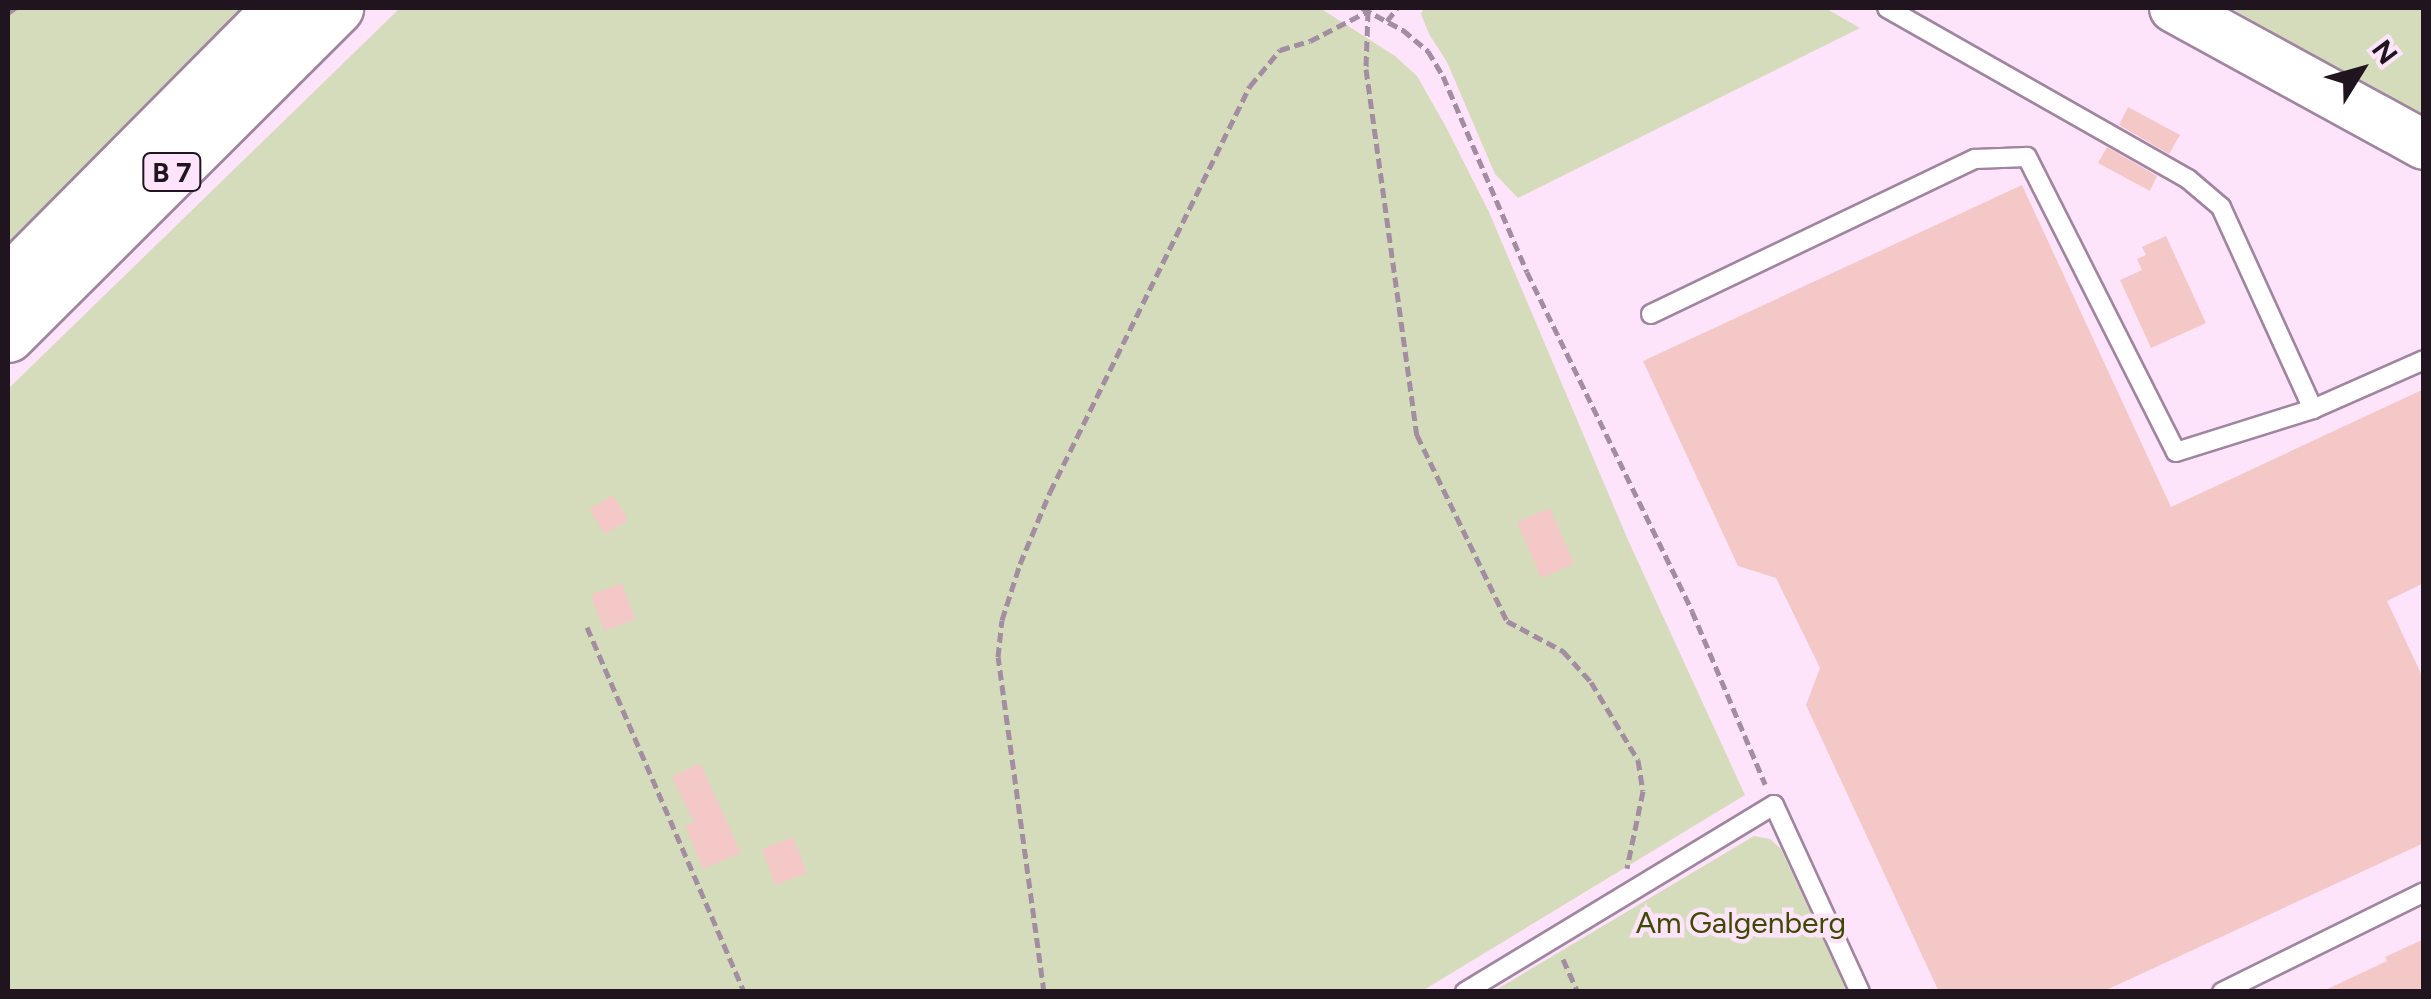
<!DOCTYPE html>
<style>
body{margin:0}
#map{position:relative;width:2431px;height:999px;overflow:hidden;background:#fde4fb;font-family:Figtree,sans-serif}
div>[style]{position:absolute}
.green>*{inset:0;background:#d5dcbb}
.building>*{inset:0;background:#f3c8c6}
.path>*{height:5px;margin-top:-2.5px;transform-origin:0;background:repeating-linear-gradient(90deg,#a28ea0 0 10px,transparent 0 15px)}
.roads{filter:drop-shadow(2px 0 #a0859f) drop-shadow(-2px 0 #a0859f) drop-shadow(0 2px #a0859f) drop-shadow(0 -2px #a0859f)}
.lane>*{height:18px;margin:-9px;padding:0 9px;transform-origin:9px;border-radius:9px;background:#fff}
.secondary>*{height:48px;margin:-24px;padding:0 24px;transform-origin:24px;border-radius:24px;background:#fff}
.primary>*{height:52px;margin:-26px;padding:0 26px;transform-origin:26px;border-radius:26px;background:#fff}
span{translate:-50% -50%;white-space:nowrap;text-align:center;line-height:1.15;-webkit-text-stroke:9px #fde4fb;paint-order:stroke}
.shield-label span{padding:2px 8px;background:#fde4fb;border:2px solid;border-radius:8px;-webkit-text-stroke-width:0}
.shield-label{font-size:28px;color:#20151f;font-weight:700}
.park-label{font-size:30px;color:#404901}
.frame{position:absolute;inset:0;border:10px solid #20151f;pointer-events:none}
.north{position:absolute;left:2311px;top:20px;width:100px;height:100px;-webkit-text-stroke:8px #fde4fb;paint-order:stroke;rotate:53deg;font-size:28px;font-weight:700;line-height:40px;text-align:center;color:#20151f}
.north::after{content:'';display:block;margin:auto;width:35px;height:45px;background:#20151f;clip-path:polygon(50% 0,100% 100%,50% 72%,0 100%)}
</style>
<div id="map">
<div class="green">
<div style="clip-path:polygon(8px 8px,265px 8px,8px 255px)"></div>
<div style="clip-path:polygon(400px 8px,1320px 8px,1395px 56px,1417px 76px,1446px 127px,1489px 212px,1628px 540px,1745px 795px,1422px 991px,8px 992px,8px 389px)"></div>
<div style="clip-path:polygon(1424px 8px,1825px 8px,1860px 28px,1518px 198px,1495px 174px,1447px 62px,1429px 34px,1421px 14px)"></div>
<div style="clip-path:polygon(2231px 8px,2423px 8px,2423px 121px,2420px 119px)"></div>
<div style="clip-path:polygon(1754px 836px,1770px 839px,1781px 849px,1847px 991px,1494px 991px)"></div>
</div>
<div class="building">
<div style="clip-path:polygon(2128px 107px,2180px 135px,2169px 154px,2119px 125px)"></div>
<div style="clip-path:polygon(2107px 147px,2157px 176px,2150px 191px,2098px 163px)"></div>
<div style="clip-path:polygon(2022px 185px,2171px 507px,2424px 389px,2424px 583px,2387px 601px,2424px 680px,2424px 843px,2102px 992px,1939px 992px,1806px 705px,1820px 668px,1776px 578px,1738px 566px,1643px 361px)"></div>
<div style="clip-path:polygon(2166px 236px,2206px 323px,2151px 348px,2120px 280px,2142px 270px,2137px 259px,2146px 255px,2142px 247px)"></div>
<div style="clip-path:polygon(613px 495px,628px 520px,605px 534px,589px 509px)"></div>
<div style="clip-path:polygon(1550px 508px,1574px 564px,1541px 578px,1517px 522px)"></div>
<div style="clip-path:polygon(622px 583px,635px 619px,604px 631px,591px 595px)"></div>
<div style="clip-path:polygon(700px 763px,741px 853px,703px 869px,685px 825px,694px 822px,672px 777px)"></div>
<div style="clip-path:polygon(793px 837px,807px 873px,775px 885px,762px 849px)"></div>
<div style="clip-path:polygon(2424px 939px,2424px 992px,2321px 992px,2387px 961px,2385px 957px)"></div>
</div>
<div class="path">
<div style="left:1362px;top:8px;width:47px;rotate:28.2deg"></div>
<div style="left:1403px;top:30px;width:33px;rotate:40deg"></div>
<div style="left:1428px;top:51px;width:29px;rotate:59deg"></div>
<div style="left:1443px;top:76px;width:213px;rotate:66.8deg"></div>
<div style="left:1527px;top:272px;width:377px;rotate:64deg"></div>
<div style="left:1692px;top:611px;width:188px;rotate:67.1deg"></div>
<div style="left:1368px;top:11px;width:58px;rotate:92deg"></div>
<div style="left:1366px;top:69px;width:370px;rotate:82.1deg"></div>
<div style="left:1417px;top:435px;width:207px;rotate:64.2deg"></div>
<div style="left:1507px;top:621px;width:64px;rotate:28.2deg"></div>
<div style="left:1563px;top:651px;width:42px;rotate:47.9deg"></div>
<div style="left:1591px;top:682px;width:91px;rotate:58.9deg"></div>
<div style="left:1638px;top:760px;width:31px;rotate:81deg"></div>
<div style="left:1643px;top:791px;width:79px;rotate:101.7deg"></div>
<div style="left:8px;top:13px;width:9px;rotate:-36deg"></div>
<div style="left:1387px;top:21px;width:16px;rotate:-52deg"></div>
<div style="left:587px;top:627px;width:397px;rotate:66.7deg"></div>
<div style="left:1563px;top:959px;width:36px;rotate:66deg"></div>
<div style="left:1044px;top:992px;width:338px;rotate:-97.8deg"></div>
<div style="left:998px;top:657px;width:37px;rotate:-84deg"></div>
<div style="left:1002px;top:620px;width:59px;rotate:-72.2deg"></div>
<div style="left:1020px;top:564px;width:78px;rotate:-67.4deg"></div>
<div style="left:1050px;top:492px;width:453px;rotate:-63.8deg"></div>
<div style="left:1250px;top:86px;width:47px;rotate:-50.2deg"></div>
<div style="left:1280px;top:50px;width:31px;rotate:-17deg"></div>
<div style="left:1310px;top:41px;width:65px;rotate:-27.3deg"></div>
</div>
<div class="roads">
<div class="lane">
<div style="left:1651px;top:314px;width:359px;rotate:-25.6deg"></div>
<div style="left:1975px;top:159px;width:52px;rotate:-2.2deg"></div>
<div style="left:2027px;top:157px;width:330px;rotate:63.2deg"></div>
<div style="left:2176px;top:452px;width:144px;rotate:-17.4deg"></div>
<div style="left:2313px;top:409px;width:222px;rotate:-114.5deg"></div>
<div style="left:2221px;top:207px;width:43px;rotate:-139.7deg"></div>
<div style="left:2188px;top:179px;width:346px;rotate:-150.4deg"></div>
<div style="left:2313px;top:409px;width:121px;rotate:-23.8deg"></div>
<div style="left:1465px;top:992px;width:361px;rotate:-31.2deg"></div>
<div style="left:1774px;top:805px;width:206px;rotate:65.3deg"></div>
<div style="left:2222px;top:992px;width:225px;rotate:-26.3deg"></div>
</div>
<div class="secondary">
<div style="left:2174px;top:8px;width:285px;rotate:28.7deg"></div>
</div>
<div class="primary">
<div style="left:8px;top:283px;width:387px;rotate:-45.2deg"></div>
<div style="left:8px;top:336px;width:465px;rotate:-44.9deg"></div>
</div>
</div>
<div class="shield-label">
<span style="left:172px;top:172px">B 7</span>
</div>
<div class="park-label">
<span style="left:1741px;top:923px">Am Galgenberg</span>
</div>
<div class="frame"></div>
<div class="north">N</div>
</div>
